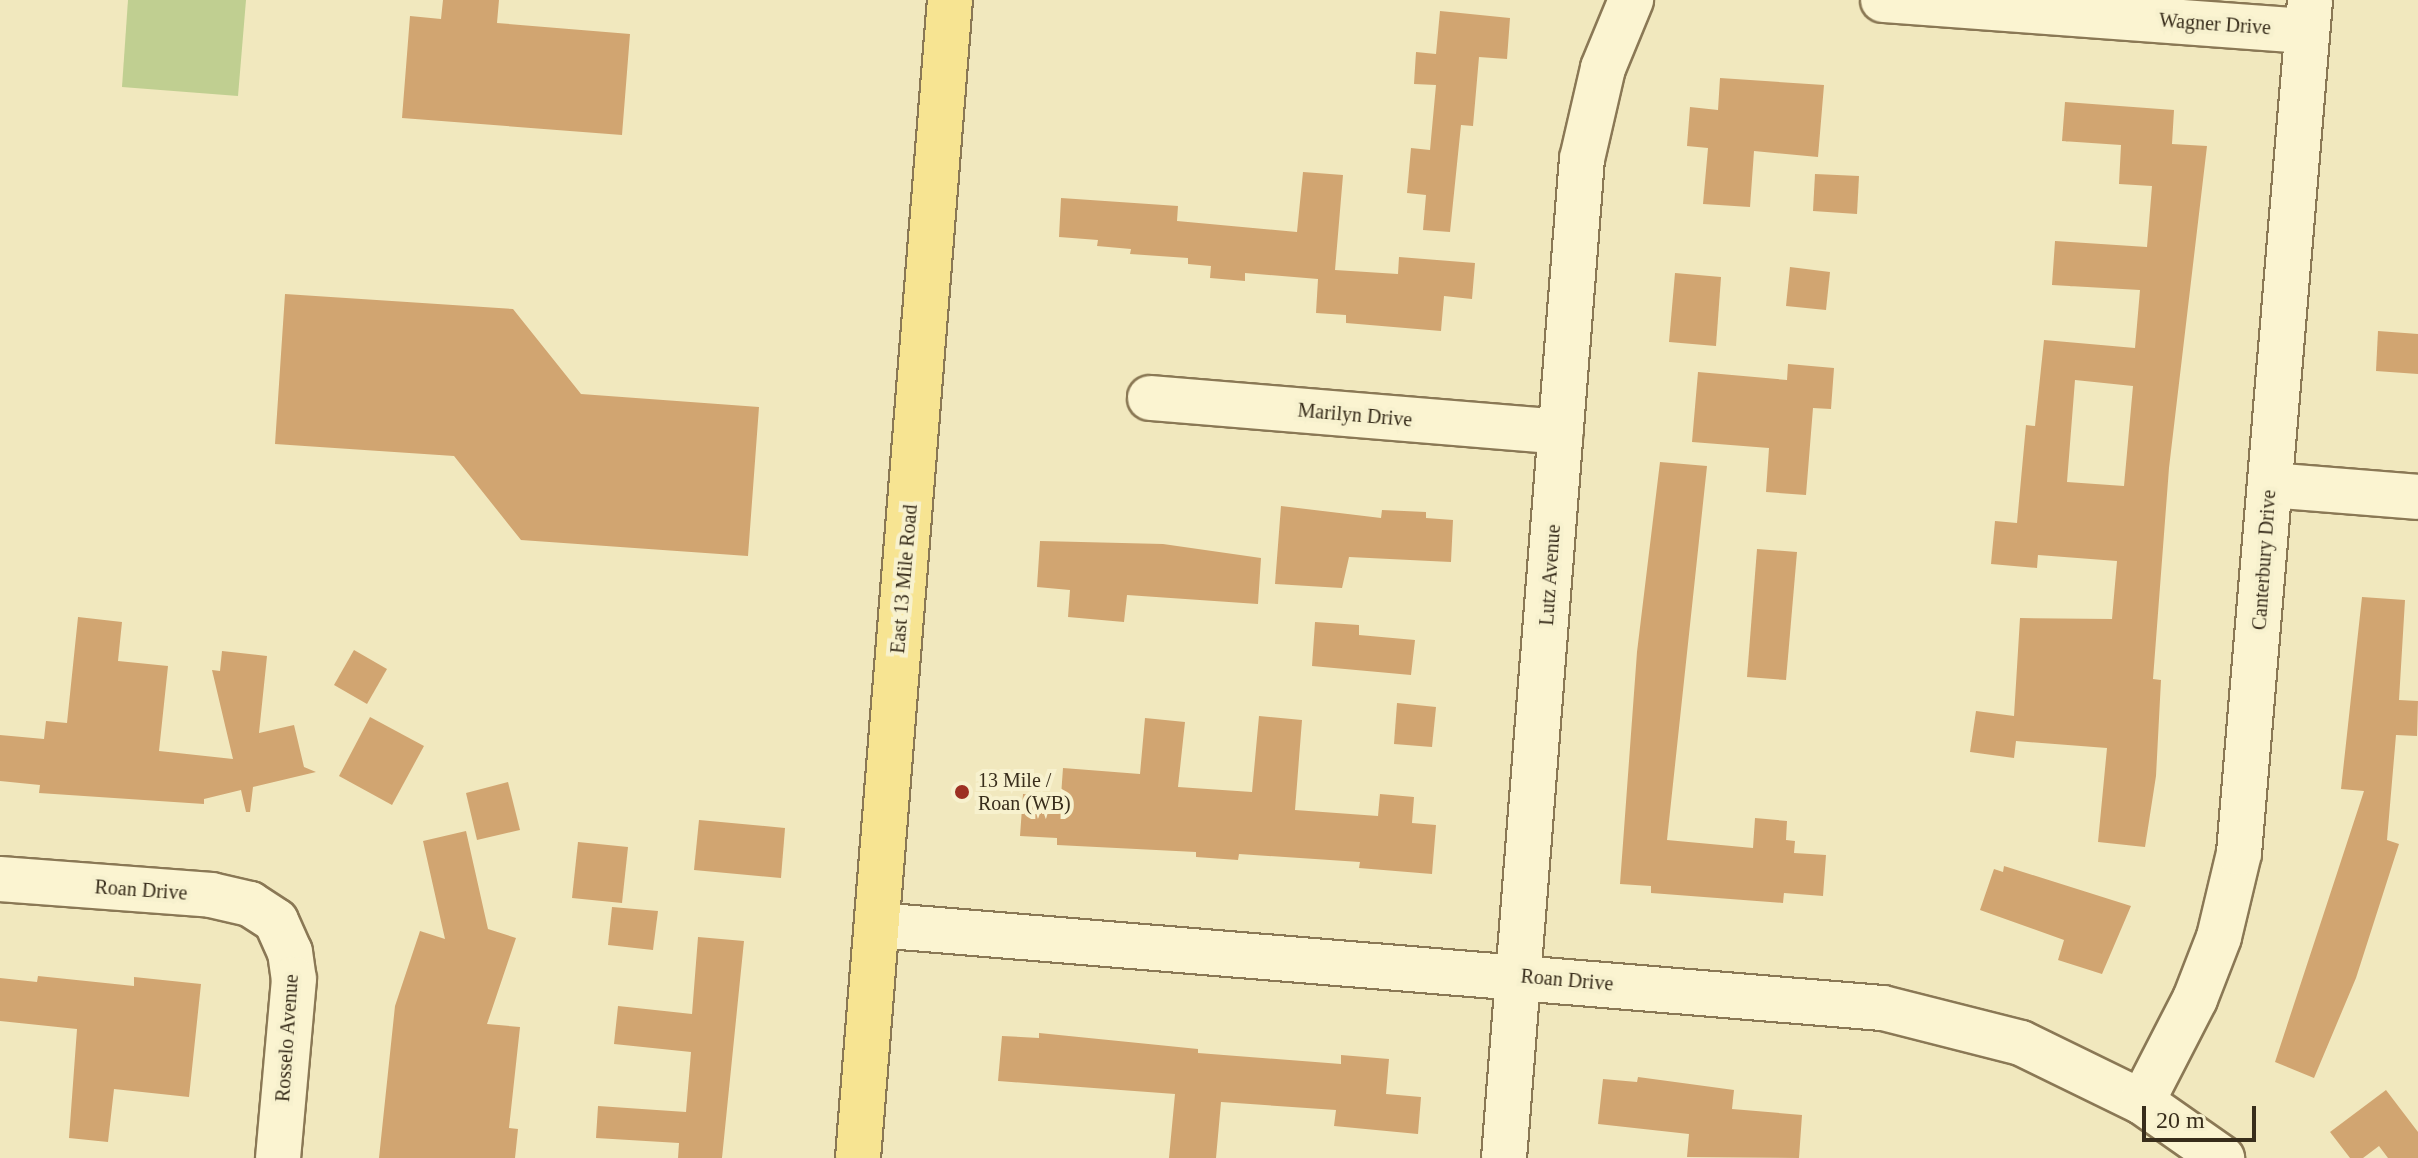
<!DOCTYPE html>
<style>
body{margin:0}
#map{position:relative;width:2418px;height:1158px;overflow:hidden;background:#f1e8be;font-family:"Times New Roman",serif}
div>[style]{position:absolute}
.green>*{inset:0;background:#c0cf91}
.building>*{inset:0;background:#d1a571}
.roads{filter:drop-shadow(2px 0 #8a7855) drop-shadow(-2px 0 #8a7855) drop-shadow(0 2px #8a7855) drop-shadow(0 -2px #8a7855)}
.minor>*{height:44px;margin:-22px;padding:0 22px;transform-origin:22px;border-radius:22px;background:#fbf4d1}
.major>*{height:44px;margin:-22px;padding:0 22px;transform-origin:22px;border-radius:22px;background:#f7e492}
.dots>*{width:22px;height:22px;translate:-50% -50%;box-sizing:border-box;border:4px solid #f7f1ce;border-radius:50%}
span{translate:-50% -50%;white-space:nowrap;text-align:center;line-height:1.15;-webkit-text-stroke:8px #f7f1ce;paint-order:stroke}
.street-label{font-size:20px;color:#382d1b}
.poi-label{font-size:20px;color:#382d1b}
.left{translate:0 -50%;text-align:left}
.scale{position:absolute;left:2142px;top:1106px;width:114px;height:36px;box-sizing:border-box;border:4px solid #382d1b;border-top:0;padding-left:10px;font-size:24px;line-height:28px;white-space:nowrap;color:#382d1b;-webkit-text-stroke:6px #f7f1ce;paint-order:stroke}
</style>
<div id="map">
<div class="green">
<div style="clip-path:polygon(128px 0,246px 0,238px 96px,122px 87px)"></div>
</div>
<div class="building">
<div style="clip-path:polygon(443px 0,499px 0,497px 23px,630px 34px,622px 135px,402px 118px,410px 16px,441px 19px)"></div>
<div style="clip-path:polygon(1440px 11px,1510px 18px,1507px 59px,1479px 57px,1473px 126px,1461px 125px,1450px 232px,1423px 230px,1426px 195px,1407px 193px,1411px 148px,1430px 150px,1436px 85px,1414px 84px,1416px 52px,1436px 54px)"></div>
<div style="clip-path:polygon(1720px 78px,1824px 85px,1818px 157px,1754px 151px,1750px 207px,1703px 204px,1708px 148px,1687px 146px,1690px 107px,1718px 110px)"></div>
<div style="clip-path:polygon(evenodd,2065px 102px,2174px 110px,2172px 144px,2207px 146px,2169px 468px,2153px 679px,2161px 680px,2156px 776px,2145px 847px,2098px 842px,2107px 748px,2016px 741px,2014px 758px,1970px 752px,1976px 711px,2014px 716px,2020px 618px,2112px 619px,2117px 561px,2038px 555px,2037px 568px,1991px 564px,1995px 521px,2017px 523px,2026px 425px,2035px 426px,2044px 340px,2135px 348px,2140px 290px,2052px 285px,2055px 241px,2147px 247px,2152px 186px,2119px 184px,2121px 145px,2062px 141px,2065px 102px,2075px 380px,2133px 386px,2124px 486px,2067px 482px,2075px 380px)"></div>
<div style="clip-path:polygon(1303px 172px,1343px 175px,1335px 270px,1398px 274px,1399px 257px,1475px 263px,1472px 299px,1444px 296px,1441px 331px,1346px 323px,1346px 315px,1316px 313px,1318px 279px,1245px 273px,1245px 281px,1210px 278px,1211px 266px,1188px 264px,1188px 258px,1130px 254px,1131px 249px,1097px 246px,1098px 240px,1059px 237px,1061px 198px,1178px 206px,1177px 221px,1297px 232px)"></div>
<div style="clip-path:polygon(1815px 174px,1859px 176px,1857px 214px,1813px 211px)"></div>
<div style="clip-path:polygon(1790px 267px,1830px 272px,1826px 310px,1786px 306px)"></div>
<div style="clip-path:polygon(1675px 273px,1721px 277px,1716px 346px,1669px 342px)"></div>
<div style="clip-path:polygon(285px 294px,513px 309px,581px 394px,759px 407px,748px 556px,521px 540px,454px 456px,275px 444px)"></div>
<div style="clip-path:polygon(2378px 331px,2418px 334px,2418px 374px,2376px 371px)"></div>
<div style="clip-path:polygon(1788px 364px,1834px 368px,1831px 409px,1813px 408px,1806px 495px,1766px 492px,1769px 448px,1692px 442px,1698px 372px,1787px 380px)"></div>
<div style="clip-path:polygon(1660px 462px,1707px 466px,1667px 840px,1753px 848px,1755px 818px,1787px 821px,1786px 840px,1795px 841px,1794px 853px,1826px 855px,1823px 896px,1784px 893px,1783px 903px,1651px 893px,1651px 886px,1620px 884px,1637px 652px)"></div>
<div style="clip-path:polygon(1281px 506px,1381px 518px,1382px 510px,1426px 512px,1426px 518px,1453px 520px,1451px 562px,1349px 557px,1342px 588px,1275px 584px)"></div>
<div style="clip-path:polygon(1040px 541px,1163px 544px,1261px 558px,1258px 604px,1127px 595px,1124px 622px,1068px 617px,1070px 590px,1037px 587px)"></div>
<div style="clip-path:polygon(1757px 549px,1797px 552px,1786px 680px,1747px 677px)"></div>
<div style="clip-path:polygon(2362px 597px,2405px 600px,2399px 700px,2418px 701px,2417px 736px,2396px 735px,2387px 840px,2399px 844px,2356px 978px,2314px 1078px,2275px 1062px,2364px 791px,2341px 789px)"></div>
<div style="clip-path:polygon(78px 617px,122px 622px,118px 661px,168px 666px,159px 751px,233px 759px,212px 670px,220px 671px,222px 651px,267px 656px,259px 733px,294px 725px,304px 767px,316px 772px,253px 787px,250px 812px,246px 812px,241px 790px,204px 799px,204px 804px,39px 793px,40px 785px,0 781px,0 735px,44px 739px,46px 721px,67px 723px)"></div>
<div style="clip-path:polygon(1315px 622px,1359px 625px,1359px 635px,1415px 640px,1411px 675px,1312px 666px)"></div>
<div style="clip-path:polygon(354px 650px,387px 669px,367px 704px,334px 685px)"></div>
<div style="clip-path:polygon(1397px 703px,1436px 707px,1432px 747px,1394px 744px)"></div>
<div style="clip-path:polygon(1259px 716px,1302px 720px,1295px 810px,1378px 816px,1380px 794px,1414px 797px,1412px 823px,1436px 825px,1432px 874px,1359px 868px,1360px 862px,1239px 854px,1238px 860px,1196px 857px,1196px 852px,1057px 845px,1057px 838px,1020px 836px,1023px 794px,1061px 796px,1063px 768px,1140px 774px,1145px 718px,1185px 722px,1178px 787px,1252px 792px)"></div>
<div style="clip-path:polygon(370px 717px,424px 746px,392px 805px,339px 776px)"></div>
<div style="clip-path:polygon(508px 782px,520px 830px,477px 840px,466px 793px)"></div>
<div style="clip-path:polygon(699px 820px,785px 828px,781px 878px,694px 870px)"></div>
<div style="clip-path:polygon(466px 831px,488px 929px,516px 938px,487px 1024px,520px 1027px,509px 1128px,518px 1129px,515px 1158px,379px 1158px,395px 1006px,420px 931px,445px 939px,423px 841px)"></div>
<div style="clip-path:polygon(578px 842px,628px 847px,622px 903px,572px 898px)"></div>
<div style="clip-path:polygon(2004px 866px,2131px 906px,2102px 974px,2058px 960px,2064px 940px,1980px 910px,1994px 869px,2003px 872px)"></div>
<div style="clip-path:polygon(612px 907px,658px 911px,653px 950px,608px 945px)"></div>
<div style="clip-path:polygon(698px 937px,744px 941px,722px 1158px,678px 1158px,679px 1143px,596px 1138px,598px 1106px,686px 1112px,691px 1052px,614px 1044px,618px 1006px,692px 1014px)"></div>
<div style="clip-path:polygon(38px 976px,134px 986px,134px 977px,201px 984px,189px 1097px,114px 1089px,108px 1142px,69px 1138px,77px 1029px,0 1021px,0 978px,37px 982px)"></div>
<div style="clip-path:polygon(1039px 1033px,1198px 1049px,1198px 1053px,1341px 1064px,1341px 1055px,1389px 1059px,1386px 1094px,1421px 1097px,1418px 1134px,1334px 1126px,1336px 1110px,1221px 1102px,1216px 1158px,1169px 1158px,1175px 1094px,998px 1081px,1002px 1036px,1039px 1038px)"></div>
<div style="clip-path:polygon(1638px 1077px,1734px 1090px,1732px 1109px,1802px 1115px,1799px 1158px,1687px 1157px,1689px 1134px,1598px 1124px,1603px 1079px,1637px 1082px)"></div>
<div style="clip-path:polygon(2386px 1090px,2418px 1132px,2418px 1158px,2388px 1158px,2379px 1146px,2363px 1158px,2350px 1158px,2330px 1132px)"></div>
</div>
<div class="roads">
<div class="minor">
<div style="left:1883px;top:0;width:425px;rotate:4.2deg"></div>
<div style="left:1150px;top:398px;width:412px;rotate:4.7deg"></div>
<div style="left:2270px;top:485px;width:148px;rotate:4.6deg"></div>
<div style="left:0;top:879px;width:212px;rotate:4.3deg"></div>
<div style="left:211px;top:895px;width:40px;rotate:13deg"></div>
<div style="left:250px;top:904px;width:31px;rotate:33deg"></div>
<div style="left:276px;top:921px;width:34px;rotate:66deg"></div>
<div style="left:290px;top:952px;width:27px;rotate:82deg"></div>
<div style="left:294px;top:979px;width:180px;rotate:95.1deg"></div>
<div style="left:877px;top:925px;width:1009px;rotate:4.72deg"></div>
<div style="left:1883px;top:1008px;width:142px;rotate:14.2deg"></div>
<div style="left:2021px;top:1043px;width:135px;rotate:26deg"></div>
<div style="left:2142px;top:1102px;width:98px;rotate:35deg"></div>
<div style="left:2142px;top:1102px;width:116px;rotate:-62.8deg"></div>
<div style="left:2195px;top:999px;width:66px;rotate:-68.8deg"></div>
<div style="left:2219px;top:937px;width:86px;rotate:-76.6deg"></div>
<div style="left:2239px;top:853px;width:856px;rotate:-85.24deg"></div>
<div style="left:1504px;top:1158px;width:1002px;rotate:-85.54deg"></div>
<div style="left:1582px;top:159px;width:93px;rotate:-77deg"></div>
<div style="left:1603px;top:68px;width:74px;rotate:-67.6deg"></div>
</div>
<div class="major">
<div style="left:858px;top:1158px;width:1162px;rotate:-85.46deg"></div>
</div>
</div>
<div class="dots">
<div style="left:962px;top:792px;background:#9d3022"></div>
</div>
<div class="street-label">
<span style="left:2215px;top:24px;rotate:4deg">Wagner Drive</span>
<span style="left:1355px;top:415px;rotate:5deg">Marilyn Drive</span>
<span style="left:2264px;top:560px;rotate:-86deg">Canterbury Drive</span>
<span style="left:1550px;top:575px;rotate:-86deg">Lutz Avenue</span>
<span style="left:904px;top:579px;rotate:-85deg">East 13 Mile Road</span>
<span style="left:141px;top:890px;rotate:4deg">Roan Drive</span>
<span style="left:1567px;top:980px;rotate:5deg">Roan Drive</span>
<span style="left:287px;top:1038px;rotate:-86deg">Rosselo Avenue</span>
</div>
<div class="poi-label">
<span class="left" style="left:978px;top:792px">13 Mile /<br>Roan (WB)</span>
</div>
<div class="scale">20 m</div>
</div>
